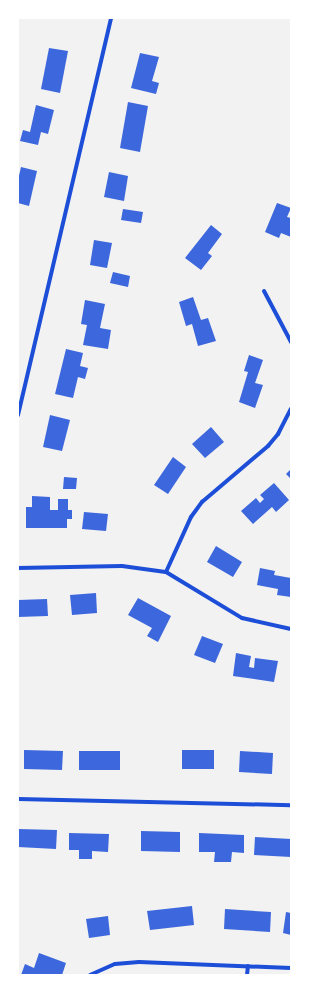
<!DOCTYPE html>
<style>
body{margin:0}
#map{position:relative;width:309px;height:993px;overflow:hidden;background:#f2f2f2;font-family:"Sofia Sans Condensed",sans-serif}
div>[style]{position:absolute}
.building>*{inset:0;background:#3d67dc}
.minor>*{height:4px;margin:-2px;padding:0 2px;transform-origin:2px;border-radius:2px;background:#1d4ed8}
span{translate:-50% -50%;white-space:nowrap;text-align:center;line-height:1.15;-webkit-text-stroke:3px #fff;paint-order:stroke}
.frame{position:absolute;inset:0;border:19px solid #fff;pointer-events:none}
</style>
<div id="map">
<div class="building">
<div style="clip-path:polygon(49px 48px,68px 51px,60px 93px,41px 89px)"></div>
<div style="clip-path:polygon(140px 53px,159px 57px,152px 81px,159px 83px,156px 94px,131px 88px)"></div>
<div style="clip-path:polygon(128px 102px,148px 106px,140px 152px,120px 148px)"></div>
<div style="clip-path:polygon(36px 105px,54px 110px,48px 134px,41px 132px,38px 145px,20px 141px,23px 130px,30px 132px)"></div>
<div style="clip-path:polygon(21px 167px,37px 171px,29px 206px,18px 203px,18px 180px)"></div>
<div style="clip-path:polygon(109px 172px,128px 176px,124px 201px,104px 197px)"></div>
<div style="clip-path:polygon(277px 203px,291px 208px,287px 217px,291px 218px,291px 237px,281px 233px,279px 238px,265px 232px)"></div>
<div style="clip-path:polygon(123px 209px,143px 212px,141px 223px,121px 220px)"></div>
<div style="clip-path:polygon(211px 225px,222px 234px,208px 253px,212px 256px,201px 270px,185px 258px)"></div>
<div style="clip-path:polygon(94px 240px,112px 243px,107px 268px,90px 265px)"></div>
<div style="clip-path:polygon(113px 272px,130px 276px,128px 287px,110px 283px)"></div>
<div style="clip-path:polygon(193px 297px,201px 320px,208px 318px,216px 341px,198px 346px,192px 324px,186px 326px,179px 302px)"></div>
<div style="clip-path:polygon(85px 300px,105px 304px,100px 328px,111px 330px,108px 349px,83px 345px,87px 325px,81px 324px)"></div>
<div style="clip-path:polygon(66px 349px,83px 353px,80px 366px,88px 368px,85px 379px,78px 377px,73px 398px,55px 394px)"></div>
<div style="clip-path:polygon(249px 355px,263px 360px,255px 383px,263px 385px,255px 408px,239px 402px,248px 372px,244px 371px)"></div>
<div style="clip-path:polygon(50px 415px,70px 420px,62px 451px,43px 447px)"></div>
<div style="clip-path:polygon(211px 427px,224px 442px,205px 458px,192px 444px)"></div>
<div style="clip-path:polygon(173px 457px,186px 467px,168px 494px,154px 485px)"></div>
<div style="clip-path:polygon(291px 469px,291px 479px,286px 474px)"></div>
<div style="clip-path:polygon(64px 477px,77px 478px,76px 489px,63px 489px)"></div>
<div style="clip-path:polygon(274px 483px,289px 500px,276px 512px,272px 507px,253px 524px,241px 511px,256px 498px,260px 503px,264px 499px,260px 495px)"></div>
<div style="clip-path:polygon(32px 496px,50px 497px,50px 510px,58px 510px,58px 499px,68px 499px,68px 510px,72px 510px,72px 519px,67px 519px,67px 528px,26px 528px,26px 507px,32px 507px)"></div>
<div style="clip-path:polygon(84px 512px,108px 514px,106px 531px,82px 529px)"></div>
<div style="clip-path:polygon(216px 546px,242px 562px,233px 577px,207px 562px)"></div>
<div style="clip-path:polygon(260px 568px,275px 571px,274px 575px,291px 578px,291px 597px,277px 595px,278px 589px,257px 585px)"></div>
<div style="clip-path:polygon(96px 593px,97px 613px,72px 615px,70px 595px)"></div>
<div style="clip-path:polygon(138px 598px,171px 616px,158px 642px,147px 636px,152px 628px,128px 615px)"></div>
<div style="clip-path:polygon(47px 599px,48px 616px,18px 617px,18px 600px)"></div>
<div style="clip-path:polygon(202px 636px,223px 644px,215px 663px,194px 655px)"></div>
<div style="clip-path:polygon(236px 653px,251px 656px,249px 667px,254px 668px,255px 658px,278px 661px,274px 682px,233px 676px)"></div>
<div style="clip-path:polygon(24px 750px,63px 751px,62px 770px,24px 769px)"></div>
<div style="clip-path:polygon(182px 750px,214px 750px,214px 769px,182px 769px)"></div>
<div style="clip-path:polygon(79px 751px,120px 751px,120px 770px,79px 770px)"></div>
<div style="clip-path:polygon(240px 751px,273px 753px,272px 774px,239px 772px)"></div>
<div style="clip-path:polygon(18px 829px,57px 830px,56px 849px,18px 847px)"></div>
<div style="clip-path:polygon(141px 831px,180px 832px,180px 852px,141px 851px)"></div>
<div style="clip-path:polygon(69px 833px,109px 834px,108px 852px,92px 851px,92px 859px,79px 859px,79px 850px,69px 850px)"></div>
<div style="clip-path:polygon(199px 833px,244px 835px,244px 853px,232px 852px,231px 862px,214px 862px,215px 852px,199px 852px)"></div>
<div style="clip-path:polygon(255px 837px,291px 839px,291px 857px,254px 855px)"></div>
<div style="clip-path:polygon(192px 906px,194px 925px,150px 930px,147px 911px)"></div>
<div style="clip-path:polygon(225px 909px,271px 912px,270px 932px,224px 929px)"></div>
<div style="clip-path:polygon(286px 912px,291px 913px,291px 935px,283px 933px)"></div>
<div style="clip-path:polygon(108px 916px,110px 935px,89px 938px,86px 919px)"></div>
<div style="clip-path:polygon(39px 953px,66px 963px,62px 975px,21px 975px,25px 964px,34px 968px)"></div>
</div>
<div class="minor">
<div style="left:264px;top:291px;width:58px;rotate:62.1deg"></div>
<div style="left:18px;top:415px;width:408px;rotate:-76.8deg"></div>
<div style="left:18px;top:568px;width:104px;rotate:-1.1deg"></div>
<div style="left:122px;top:566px;width:44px;rotate:7.8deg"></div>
<div style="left:166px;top:572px;width:89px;rotate:31.2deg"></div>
<div style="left:242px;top:618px;width:50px;rotate:12.7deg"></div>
<div style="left:166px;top:572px;width:60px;rotate:-65.6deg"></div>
<div style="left:191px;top:517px;width:19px;rotate:-54deg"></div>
<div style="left:202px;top:502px;width:87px;rotate:-40.3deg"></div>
<div style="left:268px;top:446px;width:16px;rotate:-50deg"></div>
<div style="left:278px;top:434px;width:28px;rotate:-63deg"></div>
<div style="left:18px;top:799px;width:273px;rotate:1.3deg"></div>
<div style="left:90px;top:975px;width:27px;rotate:-24deg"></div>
<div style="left:115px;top:964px;width:24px;rotate:-5deg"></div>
<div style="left:139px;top:962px;width:152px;rotate:2.3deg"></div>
<div style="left:247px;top:975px;width:9px;rotate:-84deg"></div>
</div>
<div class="frame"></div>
</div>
